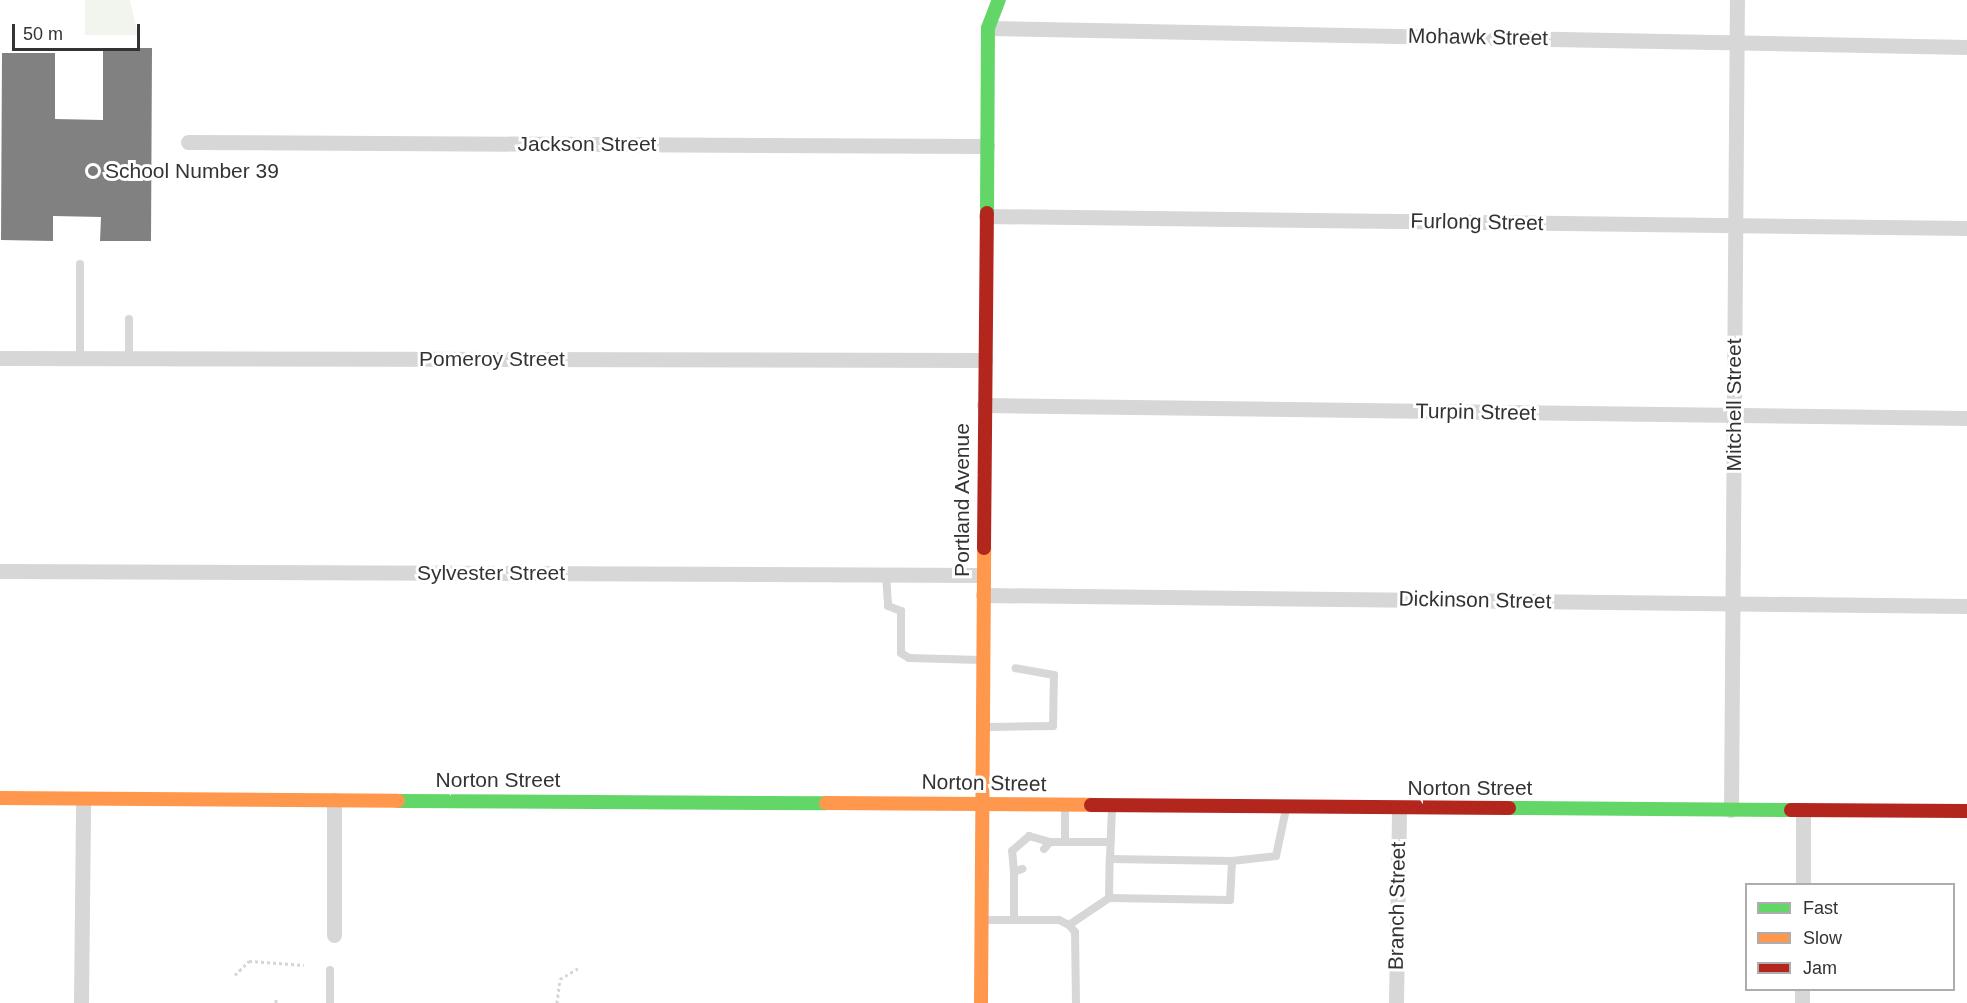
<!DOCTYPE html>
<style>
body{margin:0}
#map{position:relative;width:1967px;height:1003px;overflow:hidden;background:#fff;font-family:Arial,sans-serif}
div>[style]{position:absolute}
.green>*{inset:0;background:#f1f5ed}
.building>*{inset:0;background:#818181}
.path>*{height:3px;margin-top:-1.5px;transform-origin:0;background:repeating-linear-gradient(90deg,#d6d6d6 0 3px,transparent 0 6px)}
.lane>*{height:8px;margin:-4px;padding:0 4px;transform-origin:4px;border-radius:4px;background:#d7d7d7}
.street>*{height:15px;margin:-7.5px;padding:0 7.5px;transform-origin:7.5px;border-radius:7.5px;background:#d7d7d7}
.fast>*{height:14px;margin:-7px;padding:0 7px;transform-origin:7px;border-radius:7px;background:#63d668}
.slow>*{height:14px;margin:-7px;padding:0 7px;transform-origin:7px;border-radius:7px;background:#ff974d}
.jam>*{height:14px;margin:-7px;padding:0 7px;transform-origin:7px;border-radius:7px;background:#b3261e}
.dots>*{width:16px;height:16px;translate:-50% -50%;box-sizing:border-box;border:3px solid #fff;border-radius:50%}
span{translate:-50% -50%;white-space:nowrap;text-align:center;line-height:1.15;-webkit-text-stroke:6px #fff;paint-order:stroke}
.street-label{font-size:21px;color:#333}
.poi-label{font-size:21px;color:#333}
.left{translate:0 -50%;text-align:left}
.legend{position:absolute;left:1745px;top:883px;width:210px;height:108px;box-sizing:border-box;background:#fff;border:2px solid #adadad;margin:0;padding:8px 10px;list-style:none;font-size:18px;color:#333}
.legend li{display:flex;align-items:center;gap:12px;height:30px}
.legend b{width:30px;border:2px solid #adadad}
.scale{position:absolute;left:12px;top:24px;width:128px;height:27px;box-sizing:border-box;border:3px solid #333;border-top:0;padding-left:8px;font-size:18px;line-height:21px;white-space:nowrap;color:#333;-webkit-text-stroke:4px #fff;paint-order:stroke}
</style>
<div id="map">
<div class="green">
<div style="clip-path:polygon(85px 0,130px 0,138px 35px,85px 35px)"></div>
</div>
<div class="building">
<div style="clip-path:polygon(103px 48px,152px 48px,151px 241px,100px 241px,101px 217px,53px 216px,53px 241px,1px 240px,2px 53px,55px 53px,55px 119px,103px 120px)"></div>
</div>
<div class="path">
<div style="left:235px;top:975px;width:20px;rotate:-45deg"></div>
<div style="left:249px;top:961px;width:55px;rotate:4.2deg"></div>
<div style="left:276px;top:1003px;width:5px;rotate:-90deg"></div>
<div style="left:557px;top:1003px;width:24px;rotate:-83deg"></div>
<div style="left:560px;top:979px;width:21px;rotate:-31deg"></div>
</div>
<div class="lane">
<div style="left:129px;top:319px;width:39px;rotate:90deg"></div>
<div style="left:80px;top:358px;width:94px;rotate:-90deg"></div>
<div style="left:886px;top:575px;width:31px;rotate:86deg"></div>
<div style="left:888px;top:606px;width:14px;rotate:21deg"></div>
<div style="left:901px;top:611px;width:42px;rotate:90deg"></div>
<div style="left:901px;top:653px;width:9px;rotate:32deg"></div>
<div style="left:909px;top:658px;width:72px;rotate:1.6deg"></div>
<div style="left:985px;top:727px;width:68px;rotate:-0.8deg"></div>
<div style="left:1053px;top:726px;width:51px;rotate:-88.9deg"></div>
<div style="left:1054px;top:675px;width:39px;rotate:-170deg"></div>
<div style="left:1112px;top:807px;width:52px;rotate:92.2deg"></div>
<div style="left:1110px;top:859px;width:122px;rotate:0.9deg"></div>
<div style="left:1232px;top:861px;width:44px;rotate:-6.5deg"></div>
<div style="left:1276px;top:856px;width:48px;rotate:-78deg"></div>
<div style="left:1065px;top:842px;width:34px;rotate:-90deg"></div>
<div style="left:1044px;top:849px;width:9px;rotate:-49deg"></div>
<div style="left:1050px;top:842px;width:60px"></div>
<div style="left:1014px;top:872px;width:21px;rotate:-95deg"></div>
<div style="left:1012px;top:851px;width:23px;rotate:-41deg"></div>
<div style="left:1029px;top:836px;width:22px;rotate:16deg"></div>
<div style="left:1109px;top:898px;width:121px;rotate:0.9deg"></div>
<div style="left:1230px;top:900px;width:39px;rotate:-87deg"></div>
<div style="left:1014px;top:917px;width:45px;rotate:-90deg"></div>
<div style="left:1014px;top:872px;width:9px;rotate:-21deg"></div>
<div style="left:984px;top:920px;width:75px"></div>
<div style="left:1059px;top:920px;width:11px;rotate:27deg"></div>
<div style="left:1069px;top:925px;width:9px;rotate:49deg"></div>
<div style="left:1075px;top:932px;width:71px;rotate:89.2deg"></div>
<div style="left:1069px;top:925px;width:48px;rotate:-34deg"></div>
<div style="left:1109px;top:898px;width:39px;rotate:-89deg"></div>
<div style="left:330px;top:970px;width:33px;rotate:90deg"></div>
</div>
<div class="street">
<div style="left:988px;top:28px;width:979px;rotate:1.11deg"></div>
<div style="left:188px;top:142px;width:799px;rotate:0.29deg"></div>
<div style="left:986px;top:216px;width:981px;rotate:0.7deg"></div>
<div style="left:0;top:358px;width:985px;rotate:0.12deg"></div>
<div style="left:984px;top:405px;width:983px;rotate:0.76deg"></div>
<div style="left:0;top:571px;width:983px;rotate:0.23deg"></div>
<div style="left:983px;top:595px;width:984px;rotate:0.64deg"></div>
<div style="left:334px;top:800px;width:135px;rotate:90deg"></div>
<div style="left:1731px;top:810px;width:810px;rotate:-89.58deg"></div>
<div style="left:1803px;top:884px;width:74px;rotate:-90deg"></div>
<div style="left:81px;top:1003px;width:204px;rotate:-89.4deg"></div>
<div style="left:1396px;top:1003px;width:194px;rotate:-89.1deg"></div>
<div style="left:1802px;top:1003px;width:13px;rotate:-90deg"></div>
</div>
<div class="fast">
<div style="left:987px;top:213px;width:185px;rotate:-89.7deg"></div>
<div style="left:988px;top:28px;width:30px;rotate:-69deg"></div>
<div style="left:398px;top:801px;width:428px;rotate:0.3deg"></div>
<div style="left:1509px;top:808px;width:282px;rotate:0.4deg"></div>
</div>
<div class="slow">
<div style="left:0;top:798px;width:398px;rotate:0.4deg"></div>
<div style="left:826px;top:803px;width:265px;rotate:0.4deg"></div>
<div style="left:981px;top:1003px;width:455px;rotate:-89.6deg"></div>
</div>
<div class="jam">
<div style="left:984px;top:548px;width:335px;rotate:-89.5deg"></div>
<div style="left:1091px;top:805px;width:418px;rotate:0.4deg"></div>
<div style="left:1791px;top:810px;width:176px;rotate:0.3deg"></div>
</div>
<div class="dots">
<div style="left:93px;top:171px;background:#7a7a7a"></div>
</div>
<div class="street-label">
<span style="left:1478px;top:37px;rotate:1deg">Mohawk Street</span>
<span style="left:587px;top:144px">Jackson Street</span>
<span style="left:1477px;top:222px;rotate:1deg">Furlong Street</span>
<span style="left:492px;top:359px">Pomeroy Street</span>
<span style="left:1734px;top:405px;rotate:-90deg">Mitchell Street</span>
<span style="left:1476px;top:412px;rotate:1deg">Turpin Street</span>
<span style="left:962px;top:500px;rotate:-90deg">Portland Avenue</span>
<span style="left:491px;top:573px">Sylvester Street</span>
<span style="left:1475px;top:600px;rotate:1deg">Dickinson Street</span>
<span style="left:498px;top:780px">Norton Street</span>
<span style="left:984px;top:783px;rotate:1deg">Norton Street</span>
<span style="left:1470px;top:788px">Norton Street</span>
<span style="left:1397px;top:906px;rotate:-89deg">Branch Street</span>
</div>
<div class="poi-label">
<span class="left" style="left:105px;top:171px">School Number 39</span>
</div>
<ul class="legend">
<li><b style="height:8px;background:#63d668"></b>Fast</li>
<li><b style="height:8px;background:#ff974d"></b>Slow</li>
<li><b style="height:8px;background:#b3261e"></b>Jam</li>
</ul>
<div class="scale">50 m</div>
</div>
